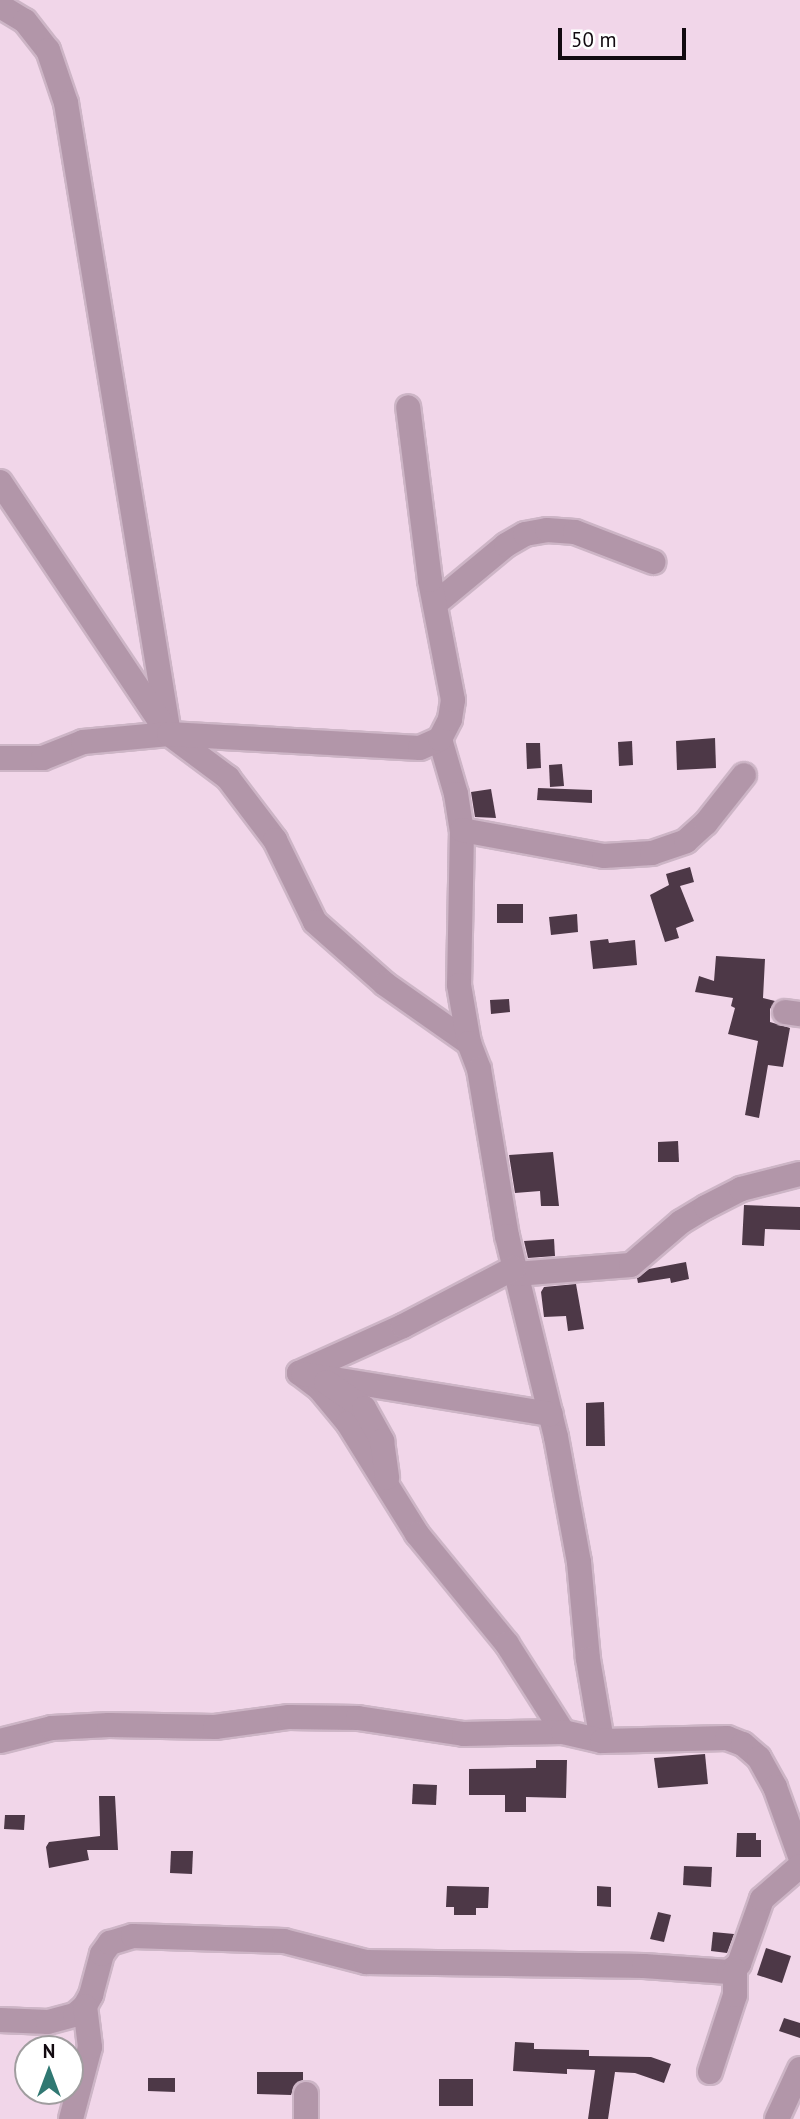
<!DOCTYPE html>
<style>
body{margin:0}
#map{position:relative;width:800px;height:2119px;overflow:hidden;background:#f1d6e9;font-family:"PT Sans",sans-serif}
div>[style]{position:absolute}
.building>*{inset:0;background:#4d3847}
.roads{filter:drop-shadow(2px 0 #cdb5c6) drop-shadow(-2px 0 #cdb5c6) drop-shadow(0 2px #cdb5c6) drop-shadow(0 -2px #cdb5c6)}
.minor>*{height:24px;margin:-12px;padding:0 12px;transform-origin:12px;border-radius:12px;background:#b296a9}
span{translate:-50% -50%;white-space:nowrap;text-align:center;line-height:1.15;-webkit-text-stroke:7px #fff;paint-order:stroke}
.north{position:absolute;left:14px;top:2035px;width:70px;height:70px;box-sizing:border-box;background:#fff;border:2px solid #a09d9f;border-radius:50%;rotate:0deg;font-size:19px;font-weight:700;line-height:28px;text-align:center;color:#120a10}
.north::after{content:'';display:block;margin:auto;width:24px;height:32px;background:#307872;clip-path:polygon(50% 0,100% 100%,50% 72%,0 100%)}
.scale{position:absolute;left:558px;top:28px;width:128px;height:32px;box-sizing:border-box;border:4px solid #120a10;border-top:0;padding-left:9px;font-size:21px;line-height:24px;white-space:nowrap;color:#120a10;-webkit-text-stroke:5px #fff;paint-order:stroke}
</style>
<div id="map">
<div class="building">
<div style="clip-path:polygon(715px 738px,716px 768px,677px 770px,676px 741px)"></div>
<div style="clip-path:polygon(632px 741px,633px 765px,619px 766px,618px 742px)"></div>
<div style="clip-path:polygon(526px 743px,540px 743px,541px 768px,527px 769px)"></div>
<div style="clip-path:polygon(562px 764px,564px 786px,550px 787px,549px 765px)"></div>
<div style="clip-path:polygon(538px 788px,592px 790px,592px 803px,537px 800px)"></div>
<div style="clip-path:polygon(491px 789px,496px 818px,475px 817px,471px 792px)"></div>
<div style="clip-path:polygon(690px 867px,694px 882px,680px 886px,694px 921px,676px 928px,679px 938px,665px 942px,650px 895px,669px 885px,666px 874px)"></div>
<div style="clip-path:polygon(497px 904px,523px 904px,523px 923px,497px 923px)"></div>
<div style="clip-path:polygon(577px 914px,578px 932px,551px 935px,549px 917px)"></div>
<div style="clip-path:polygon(608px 939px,609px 943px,635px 940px,637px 965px,593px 969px,590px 941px)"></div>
<div style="clip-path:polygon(716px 956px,765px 959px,763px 998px,775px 1001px,770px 1009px,770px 1022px,790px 1028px,783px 1067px,768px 1065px,759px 1118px,745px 1115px,758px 1041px,728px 1034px,735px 1008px,731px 1006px,733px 998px,695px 992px,699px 976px,714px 981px)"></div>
<div style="clip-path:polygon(509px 999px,510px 1012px,491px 1014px,490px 1000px)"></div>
<div style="clip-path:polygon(678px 1141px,679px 1162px,658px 1162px,658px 1142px)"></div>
<div style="clip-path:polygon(553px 1152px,559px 1206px,541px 1206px,540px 1191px,515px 1193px,509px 1155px)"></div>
<div style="clip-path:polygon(744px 1205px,800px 1207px,800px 1230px,765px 1229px,764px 1246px,742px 1245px)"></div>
<div style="clip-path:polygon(554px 1239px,555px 1256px,528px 1258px,524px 1241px)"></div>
<div style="clip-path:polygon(686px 1262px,689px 1279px,671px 1283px,670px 1278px,638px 1283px,637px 1278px,649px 1269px)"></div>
<div style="clip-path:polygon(576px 1284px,584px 1329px,568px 1331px,566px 1316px,544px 1317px,541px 1292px,544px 1287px)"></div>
<div style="clip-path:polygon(604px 1402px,605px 1446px,586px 1446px,586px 1403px)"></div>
<div style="clip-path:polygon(705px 1754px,708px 1784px,658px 1788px,654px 1758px)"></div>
<div style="clip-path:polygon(536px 1760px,567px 1760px,566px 1798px,526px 1797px,526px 1812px,505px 1812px,505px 1795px,469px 1795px,469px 1769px,536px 1768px)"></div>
<div style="clip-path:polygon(413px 1784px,437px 1785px,436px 1805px,412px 1804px)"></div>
<div style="clip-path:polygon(99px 1796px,115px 1796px,118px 1850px,87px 1850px,89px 1860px,49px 1868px,46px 1847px,49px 1842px,100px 1836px)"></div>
<div style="clip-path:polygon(5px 1815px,25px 1815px,24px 1830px,4px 1829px)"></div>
<div style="clip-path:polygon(737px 1833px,756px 1833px,756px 1840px,761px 1840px,761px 1857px,736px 1857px)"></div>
<div style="clip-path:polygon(171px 1851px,193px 1851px,192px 1874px,170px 1873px)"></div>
<div style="clip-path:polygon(684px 1866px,712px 1867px,711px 1887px,683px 1885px)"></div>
<div style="clip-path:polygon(447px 1886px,489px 1887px,488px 1908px,476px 1908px,476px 1915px,454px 1915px,454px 1907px,446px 1907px)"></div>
<div style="clip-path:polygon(597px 1886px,611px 1887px,611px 1907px,597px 1906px)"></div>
<div style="clip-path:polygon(658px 1912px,671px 1915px,664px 1942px,650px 1939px)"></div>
<div style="clip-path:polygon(713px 1932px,734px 1934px,727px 1953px,711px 1951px)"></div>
<div style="clip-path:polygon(766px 1948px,791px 1956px,782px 1983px,757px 1975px)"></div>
<div style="clip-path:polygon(784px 2018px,800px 2023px,800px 2038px,779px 2031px)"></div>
<div style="clip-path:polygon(515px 2042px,534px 2043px,534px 2049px,589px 2050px,589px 2056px,651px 2057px,671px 2064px,664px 2083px,635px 2073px,615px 2072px,608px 2119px,588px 2119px,595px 2070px,567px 2069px,567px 2074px,513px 2071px)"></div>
<div style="clip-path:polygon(257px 2072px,303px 2072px,303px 2080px,294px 2086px,291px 2095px,257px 2094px)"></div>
<div style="clip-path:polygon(148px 2078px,175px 2078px,175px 2092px,148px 2091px)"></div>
<div style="clip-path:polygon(439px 2079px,473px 2079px,473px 2106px,439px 2106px)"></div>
</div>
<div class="roads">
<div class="minor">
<div style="left:0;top:6px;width:29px;rotate:31deg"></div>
<div style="left:25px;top:21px;width:37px;rotate:52deg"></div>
<div style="left:48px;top:50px;width:56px;rotate:71.2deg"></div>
<div style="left:66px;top:103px;width:639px;rotate:80.73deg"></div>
<div style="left:0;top:482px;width:303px;rotate:56.2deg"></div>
<div style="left:169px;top:734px;width:74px;rotate:36.7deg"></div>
<div style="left:228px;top:778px;width:78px;rotate:52.8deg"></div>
<div style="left:275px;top:840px;width:91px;rotate:64deg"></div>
<div style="left:315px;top:922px;width:94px;rotate:41.5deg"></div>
<div style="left:385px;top:984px;width:103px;rotate:35.1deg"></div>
<div style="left:435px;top:604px;width:92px;rotate:-39.7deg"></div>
<div style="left:506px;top:545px;width:22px;rotate:-30deg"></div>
<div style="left:525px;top:534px;width:22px;rotate:-10deg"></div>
<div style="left:547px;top:530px;width:28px;rotate:4deg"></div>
<div style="left:575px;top:532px;width:84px;rotate:21deg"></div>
<div style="left:440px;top:739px;width:57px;rotate:73.8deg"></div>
<div style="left:456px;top:794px;width:36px;rotate:81deg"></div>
<div style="left:462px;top:830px;width:155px;rotate:91.1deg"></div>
<div style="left:459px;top:985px;width:59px;rotate:80.2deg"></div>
<div style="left:469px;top:1043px;width:28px;rotate:69deg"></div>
<div style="left:479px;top:1069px;width:169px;rotate:80.5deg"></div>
<div style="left:507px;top:1236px;width:207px;rotate:76.3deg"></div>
<div style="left:556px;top:1437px;width:127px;rotate:79.6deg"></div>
<div style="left:579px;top:1562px;width:97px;rotate:84.7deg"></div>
<div style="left:588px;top:1659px;width:83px;rotate:80.3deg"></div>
<div style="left:0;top:758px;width:43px"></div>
<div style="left:43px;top:758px;width:43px;rotate:-21.8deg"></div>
<div style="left:83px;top:742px;width:86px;rotate:-5.3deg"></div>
<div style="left:169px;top:734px;width:251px;rotate:3.2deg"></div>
<div style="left:420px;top:748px;width:22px;rotate:-24deg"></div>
<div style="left:440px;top:739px;width:22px;rotate:-63deg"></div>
<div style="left:450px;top:719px;width:19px;rotate:-81deg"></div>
<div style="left:453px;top:700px;width:122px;rotate:-100.9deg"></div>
<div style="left:430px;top:580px;width:174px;rotate:-97.2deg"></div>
<div style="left:462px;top:830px;width:144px;rotate:10.4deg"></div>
<div style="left:604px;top:856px;width:48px;rotate:-3.6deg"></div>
<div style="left:652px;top:853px;width:36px;rotate:-19deg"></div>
<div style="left:686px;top:841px;width:27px;rotate:-42deg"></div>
<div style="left:706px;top:823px;width:61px;rotate:-51.6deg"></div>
<div style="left:785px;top:1012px;width:15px;rotate:8deg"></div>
<div style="left:516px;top:1274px;width:115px;rotate:-4.5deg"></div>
<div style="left:631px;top:1265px;width:66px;rotate:-40.7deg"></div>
<div style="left:681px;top:1222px;width:29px;rotate:-31deg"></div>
<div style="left:706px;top:1207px;width:39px;rotate:-27deg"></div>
<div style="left:741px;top:1189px;width:61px;rotate:-14.3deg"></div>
<div style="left:299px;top:1373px;width:26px;rotate:37deg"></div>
<div style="left:320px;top:1389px;width:44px;rotate:50.5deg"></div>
<div style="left:348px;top:1423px;width:131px;rotate:58.1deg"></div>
<div style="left:417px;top:1534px;width:142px;rotate:50.7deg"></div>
<div style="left:507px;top:1644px;width:104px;rotate:57.5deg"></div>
<div style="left:299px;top:1373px;width:114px;rotate:-24.3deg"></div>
<div style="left:403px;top:1326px;width:125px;rotate:-27.6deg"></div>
<div style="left:303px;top:1374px;width:251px;rotate:9.2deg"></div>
<div style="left:326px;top:1382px;width:46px;rotate:34.4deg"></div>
<div style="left:364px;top:1408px;width:38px;rotate:61deg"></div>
<div style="left:382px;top:1441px;width:37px;rotate:82deg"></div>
<div style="left:0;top:1741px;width:54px;rotate:-14deg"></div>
<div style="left:52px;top:1728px;width:57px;rotate:-3deg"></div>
<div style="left:109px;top:1725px;width:106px;rotate:1.1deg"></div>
<div style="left:215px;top:1727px;width:75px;rotate:-7.7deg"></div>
<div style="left:289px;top:1717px;width:69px;rotate:0.8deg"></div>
<div style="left:358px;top:1718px;width:107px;rotate:8.6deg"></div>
<div style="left:464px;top:1734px;width:99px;rotate:-1.2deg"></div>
<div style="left:563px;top:1732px;width:40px;rotate:13deg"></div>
<div style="left:602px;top:1741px;width:125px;rotate:-1.4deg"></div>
<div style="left:727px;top:1738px;width:17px;rotate:21deg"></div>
<div style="left:743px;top:1744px;width:21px;rotate:41deg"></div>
<div style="left:759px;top:1758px;width:33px;rotate:61deg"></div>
<div style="left:775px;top:1787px;width:73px;rotate:70.1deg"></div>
<div style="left:0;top:2020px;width:48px;rotate:2.4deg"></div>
<div style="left:48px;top:2022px;width:28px;rotate:-15deg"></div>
<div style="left:75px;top:2015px;width:13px;rotate:-42deg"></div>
<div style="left:85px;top:2006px;width:13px;rotate:-61deg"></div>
<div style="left:91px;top:1995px;width:42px;rotate:-75deg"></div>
<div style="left:102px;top:1954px;width:14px;rotate:-54deg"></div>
<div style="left:110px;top:1943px;width:24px;rotate:-17deg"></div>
<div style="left:133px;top:1936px;width:151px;rotate:1.9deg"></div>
<div style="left:284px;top:1941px;width:85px;rotate:14.4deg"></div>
<div style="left:366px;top:1962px;width:278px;rotate:0.8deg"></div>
<div style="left:644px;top:1966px;width:85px;rotate:4deg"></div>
<div style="left:729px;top:1972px;width:13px;rotate:-39deg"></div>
<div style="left:739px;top:1964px;width:69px;rotate:-70.5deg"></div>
<div style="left:762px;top:1899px;width:50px;rotate:-41deg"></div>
<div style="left:710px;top:2072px;width:81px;rotate:-72deg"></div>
<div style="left:735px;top:1995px;width:25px;rotate:-90deg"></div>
<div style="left:71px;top:2119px;width:74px;rotate:-75.2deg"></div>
<div style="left:90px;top:2047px;width:41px;rotate:-97deg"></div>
<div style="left:306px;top:2119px;width:25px;rotate:-90deg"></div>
<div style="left:777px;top:2119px;width:55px;rotate:-65.3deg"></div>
</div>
</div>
<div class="north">N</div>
<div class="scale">50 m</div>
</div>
